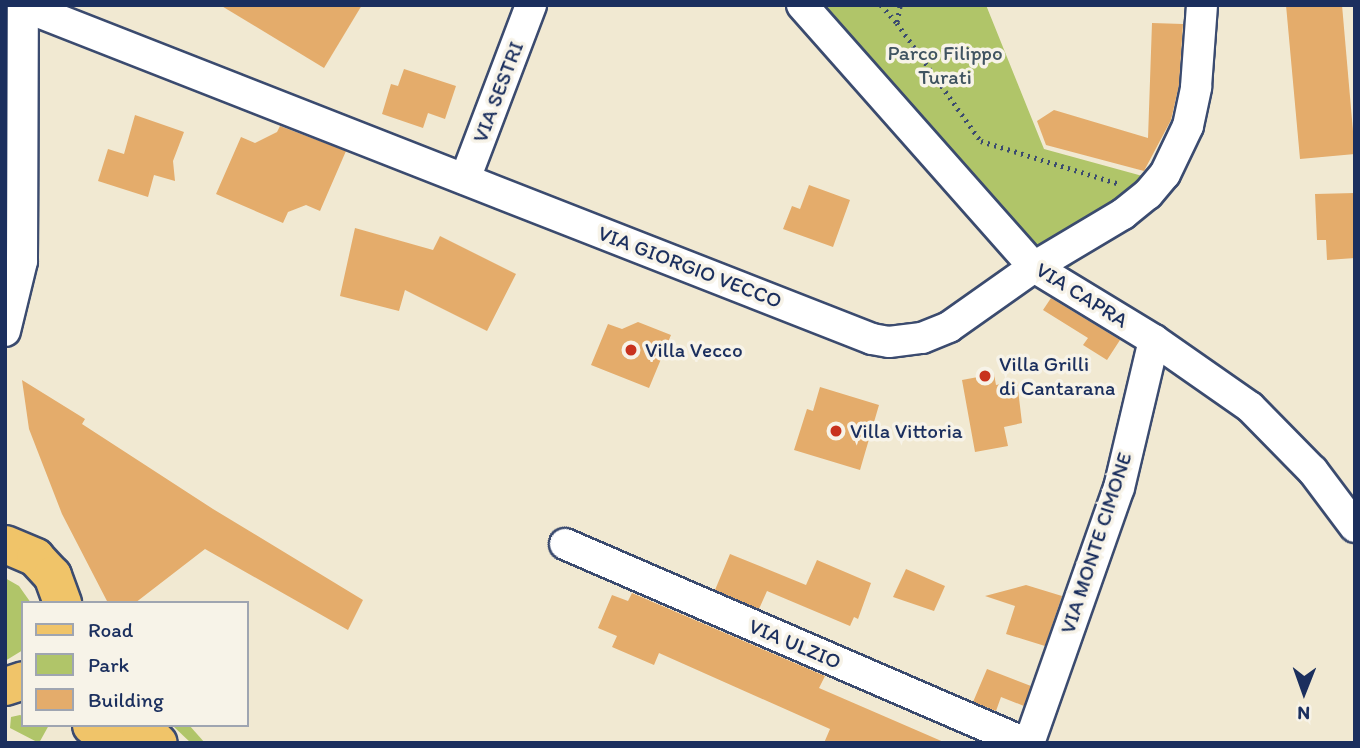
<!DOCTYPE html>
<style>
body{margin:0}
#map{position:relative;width:1360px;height:748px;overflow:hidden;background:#f1e9d2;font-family:Itim,sans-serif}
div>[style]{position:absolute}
.green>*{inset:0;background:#b0c569}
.building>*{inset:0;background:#e4ac6b}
.path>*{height:4.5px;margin-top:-2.25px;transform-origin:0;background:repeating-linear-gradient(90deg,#3b4b6f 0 2px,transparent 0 7px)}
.roads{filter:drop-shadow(2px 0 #3b4b6f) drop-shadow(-2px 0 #3b4b6f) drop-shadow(0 2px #3b4b6f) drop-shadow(0 -2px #3b4b6f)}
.minor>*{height:30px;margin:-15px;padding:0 15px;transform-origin:15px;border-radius:15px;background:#fff}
.major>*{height:37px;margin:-18.5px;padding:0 18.5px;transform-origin:18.5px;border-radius:18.5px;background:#f0c469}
.dots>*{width:19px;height:19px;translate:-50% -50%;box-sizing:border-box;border:4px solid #f7f3e8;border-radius:50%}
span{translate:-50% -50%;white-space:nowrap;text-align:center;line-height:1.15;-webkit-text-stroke:7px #f7f3e8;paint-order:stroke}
.park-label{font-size:21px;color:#405461}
.street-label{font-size:21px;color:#1b2f5e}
.poi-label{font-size:21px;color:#1b2f5e}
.left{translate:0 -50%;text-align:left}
.frame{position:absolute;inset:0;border:7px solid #1b2f5e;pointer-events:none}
.legend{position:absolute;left:21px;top:601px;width:228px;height:126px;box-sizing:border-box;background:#f7f3e8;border:2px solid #9fa5b1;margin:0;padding:9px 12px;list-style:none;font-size:21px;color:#1b2f5e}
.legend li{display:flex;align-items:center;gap:14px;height:35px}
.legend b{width:35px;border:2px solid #9fa5b1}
.north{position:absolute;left:1269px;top:657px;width:70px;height:70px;-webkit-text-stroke:5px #f7f3e8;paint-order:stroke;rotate:181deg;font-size:19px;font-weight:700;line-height:28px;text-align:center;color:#1b2f5e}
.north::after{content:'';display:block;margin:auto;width:24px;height:32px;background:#1b2f5e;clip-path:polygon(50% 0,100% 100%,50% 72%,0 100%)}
</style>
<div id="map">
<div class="green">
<div style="clip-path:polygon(815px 5px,986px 5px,1044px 149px,1168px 183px,1070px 267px,1036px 265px)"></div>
<div style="clip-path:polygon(5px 578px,19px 586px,31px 603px,23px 603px,23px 650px,5px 661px)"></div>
<div style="clip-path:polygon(20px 715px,23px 716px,23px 725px,49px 725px,39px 743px,10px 728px,11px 717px)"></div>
<div style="clip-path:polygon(188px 725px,189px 725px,205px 743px,191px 743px,173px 726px)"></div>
</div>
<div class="building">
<div style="clip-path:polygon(220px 5px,362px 5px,324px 68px)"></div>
<div style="clip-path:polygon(1286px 5px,1342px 5px,1355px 154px,1300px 159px)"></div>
<div style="clip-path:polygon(1152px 23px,1183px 24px,1179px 85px,1171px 120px,1144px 171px,1046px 145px,1037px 121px,1054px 110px,1148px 138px)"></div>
<div style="clip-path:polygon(404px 69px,456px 86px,445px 119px,428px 113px,423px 128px,382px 114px,391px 84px,398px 86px)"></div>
<div style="clip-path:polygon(135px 115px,184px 132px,173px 161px,175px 181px,154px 175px,148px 197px,98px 181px,108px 149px,124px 154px)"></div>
<div style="clip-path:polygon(280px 126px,346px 151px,320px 211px,306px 205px,288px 212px,283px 223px,216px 194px,241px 137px,255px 143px,277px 132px)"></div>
<div style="clip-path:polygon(809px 185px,850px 200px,833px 247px,783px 229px,792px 206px,800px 209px)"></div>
<div style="clip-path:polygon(1355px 193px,1355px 258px,1327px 260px,1326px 240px,1317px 240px,1315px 194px)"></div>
<div style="clip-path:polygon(355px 228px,433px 250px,440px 236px,516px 274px,487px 331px,405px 290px,399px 311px,340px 296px)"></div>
<div style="clip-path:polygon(1051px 298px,1120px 340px,1107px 360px,1083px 345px,1088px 338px,1043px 310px)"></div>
<div style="clip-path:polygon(638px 322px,671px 335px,649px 388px,591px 365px,608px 324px,622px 329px)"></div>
<div style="clip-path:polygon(994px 374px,996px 385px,1017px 381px,1022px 423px,1004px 427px,1008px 446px,975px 452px,962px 380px)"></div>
<div style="clip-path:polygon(22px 380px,85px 419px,82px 424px,213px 509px,363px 600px,348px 630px,205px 549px,135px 603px,108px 603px,62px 514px,29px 429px)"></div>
<div style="clip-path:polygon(820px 387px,879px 405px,860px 470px,794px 450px,807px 409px,813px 411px)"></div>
<div style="clip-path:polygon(730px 554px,806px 585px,817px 560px,871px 583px,858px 619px,854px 617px,850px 626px,767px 591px,759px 609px,715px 590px)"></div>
<div style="clip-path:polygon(906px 569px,945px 586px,934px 611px,893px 597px)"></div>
<div style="clip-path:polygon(1026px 585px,1062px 596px,1045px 646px,1006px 634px,1015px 606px,985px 596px)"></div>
<div style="clip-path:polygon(632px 593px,825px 676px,819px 688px,946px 743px,824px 743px,830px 729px,659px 653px,654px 665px,612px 647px,617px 636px,598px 628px,612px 595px,628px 601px)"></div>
<div style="clip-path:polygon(987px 669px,1031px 686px,1024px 706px,1001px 697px,996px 711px,973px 702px)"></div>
</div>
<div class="path">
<div style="left:881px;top:5px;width:24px;rotate:48deg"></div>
<div style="left:897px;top:23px;width:145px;rotate:54.6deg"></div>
<div style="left:981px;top:141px;width:145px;rotate:17.2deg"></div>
<div style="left:897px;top:22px;width:17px;rotate:-80deg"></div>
</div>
<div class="roads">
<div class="minor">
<div style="left:802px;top:5px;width:350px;rotate:48.5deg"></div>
<div style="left:1034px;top:267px;width:140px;rotate:31.3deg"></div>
<div style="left:1154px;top:340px;width:117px;rotate:34.9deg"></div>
<div style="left:1250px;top:407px;width:90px;rotate:45.5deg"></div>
<div style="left:1313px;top:471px;width:70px;rotate:53.1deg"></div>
<div style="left:23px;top:6px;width:912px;rotate:21.42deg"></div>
<div style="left:872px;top:339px;width:17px;rotate:10deg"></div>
<div style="left:889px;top:342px;width:33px;rotate:-7deg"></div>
<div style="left:922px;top:338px;width:29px;rotate:-22deg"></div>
<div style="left:949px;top:327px;width:104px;rotate:-35.2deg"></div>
<div style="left:1034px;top:267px;width:104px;rotate:-30.8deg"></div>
<div style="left:1123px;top:214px;width:32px;rotate:-39deg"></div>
<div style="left:1148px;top:194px;width:26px;rotate:-50deg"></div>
<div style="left:1165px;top:174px;width:53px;rotate:-64.4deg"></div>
<div style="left:1188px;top:126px;width:40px;rotate:-78deg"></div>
<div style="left:1196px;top:87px;width:82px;rotate:-85.8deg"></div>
<div style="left:465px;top:179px;width:186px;rotate:-69.2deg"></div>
<div style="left:5px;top:331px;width:72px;rotate:-76.3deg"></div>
<div style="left:22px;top:261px;width:256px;rotate:-89.8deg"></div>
<div style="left:565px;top:544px;width:501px;rotate:23.39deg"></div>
<div style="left:1029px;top:743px;width:270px;rotate:-70.6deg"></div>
<div style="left:1119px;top:488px;width:152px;rotate:-76.7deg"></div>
</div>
<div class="major">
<div style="left:5px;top:544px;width:33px;rotate:23deg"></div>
<div style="left:35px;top:557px;width:25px;rotate:47deg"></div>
<div style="left:52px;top:575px;width:30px;rotate:70deg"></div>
<div style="left:5px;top:686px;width:19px;rotate:-18deg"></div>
<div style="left:91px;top:725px;width:30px;rotate:37deg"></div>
<div style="left:140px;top:725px;width:25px;rotate:45deg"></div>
</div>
</div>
<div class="dots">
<div style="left:631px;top:350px;background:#c8321e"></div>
<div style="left:985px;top:376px;background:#c8321e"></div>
<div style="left:836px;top:431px;background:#c8321e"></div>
</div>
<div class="park-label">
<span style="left:945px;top:65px">Parco Filippo<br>Turati</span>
</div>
<div class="street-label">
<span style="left:498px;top:92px;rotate:-69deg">VIA SESTRI</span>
<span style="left:690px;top:267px;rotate:21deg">VIA GIORGIO VECCO</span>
<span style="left:1082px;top:295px;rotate:32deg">VIA CAPRA</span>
<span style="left:1096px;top:543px;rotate:-72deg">VIA MONTE CIMONE</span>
<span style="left:795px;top:644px;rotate:23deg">VIA ULZIO</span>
</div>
<div class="poi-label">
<span class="left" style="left:645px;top:350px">Villa Vecco</span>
<span class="left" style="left:999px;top:376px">Villa Grilli<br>di Cantarana</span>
<span class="left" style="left:850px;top:431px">Villa Vittoria</span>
</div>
<div class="frame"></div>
<ul class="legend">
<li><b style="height:9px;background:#f0c469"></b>Road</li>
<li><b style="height:19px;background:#b0c569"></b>Park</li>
<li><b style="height:19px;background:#e4ac6b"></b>Building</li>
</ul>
<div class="north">N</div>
</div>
